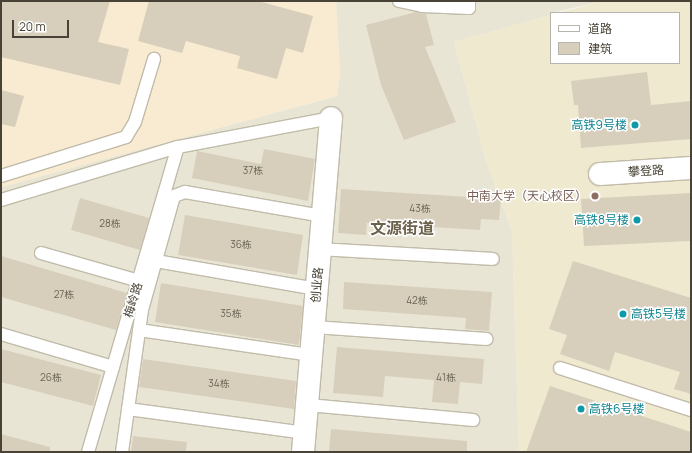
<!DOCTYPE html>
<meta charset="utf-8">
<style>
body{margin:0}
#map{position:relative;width:692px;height:453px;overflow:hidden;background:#f5f2e7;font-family:Manrope,"Noto Sans SC",sans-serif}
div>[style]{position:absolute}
.residential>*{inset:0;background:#e9e5d5}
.commercial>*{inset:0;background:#f8ebd1}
.education>*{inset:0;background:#efe9d0}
.building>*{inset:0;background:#d7cfbc}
.roads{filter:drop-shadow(1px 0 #c1bba9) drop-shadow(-1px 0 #c1bba9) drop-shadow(0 1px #c1bba9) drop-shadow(0 -1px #c1bba9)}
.lane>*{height:12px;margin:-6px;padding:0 6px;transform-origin:6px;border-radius:6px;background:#fff}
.street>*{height:22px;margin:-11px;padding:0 11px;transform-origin:11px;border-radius:11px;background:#fff}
.dots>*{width:11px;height:11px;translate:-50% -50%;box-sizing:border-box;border:2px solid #fff;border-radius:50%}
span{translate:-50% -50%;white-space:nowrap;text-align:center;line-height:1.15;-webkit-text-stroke:3px #fff;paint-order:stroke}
.number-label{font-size:10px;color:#6c6658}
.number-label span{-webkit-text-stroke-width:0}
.culture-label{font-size:12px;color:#0d838f}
.right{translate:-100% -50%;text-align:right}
.left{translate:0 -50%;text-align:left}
.street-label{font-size:12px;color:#484336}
.education-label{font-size:12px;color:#785e54}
.district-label{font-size:16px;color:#6c624c;font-weight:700}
.frame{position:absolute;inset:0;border:2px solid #484336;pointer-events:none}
.legend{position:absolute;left:550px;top:12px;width:130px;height:52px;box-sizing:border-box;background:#fff;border:1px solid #b6b4af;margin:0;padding:5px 7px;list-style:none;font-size:12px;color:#484336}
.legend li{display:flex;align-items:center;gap:8px;height:20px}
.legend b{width:20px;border:1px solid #b6b4af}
.scale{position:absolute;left:12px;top:20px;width:57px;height:18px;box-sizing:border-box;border:2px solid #484336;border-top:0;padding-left:5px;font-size:12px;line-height:14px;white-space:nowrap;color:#484336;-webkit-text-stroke:3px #fff;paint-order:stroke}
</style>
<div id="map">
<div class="residential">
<div style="clip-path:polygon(336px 1px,603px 1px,551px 13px,551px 15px,454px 42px,486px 161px,512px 231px,519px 452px,1px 452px,1px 187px,337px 96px,340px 73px)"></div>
</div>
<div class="commercial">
<div style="clip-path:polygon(1px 1px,336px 1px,340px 73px,337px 96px,1px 187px)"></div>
</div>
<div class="education">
<div style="clip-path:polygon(603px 1px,691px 1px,691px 452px,519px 452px,512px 231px,486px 161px,454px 42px,551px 15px,551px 63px,679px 63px,679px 13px,559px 13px)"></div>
</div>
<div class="building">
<div style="clip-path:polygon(1px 1px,110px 1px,98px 42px,129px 49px,120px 85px,1px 57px)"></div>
<div style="clip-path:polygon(149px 1px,258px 1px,313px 16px,303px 53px,286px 48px,277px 79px,237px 68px,240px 56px,186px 41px,182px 53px,138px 41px)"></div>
<div style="clip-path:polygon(416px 12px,426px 14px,434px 45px,425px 47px,456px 122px,404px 140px,381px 85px,366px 25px)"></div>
<div style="clip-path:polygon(647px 72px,651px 105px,691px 101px,691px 139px,581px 148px,578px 105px,574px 105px,571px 81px)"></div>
<div style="clip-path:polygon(1px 90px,24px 96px,15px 127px,1px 124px)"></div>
<div style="clip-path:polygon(264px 149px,315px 159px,308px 201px,192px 178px,197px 151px,261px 164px)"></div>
<div style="clip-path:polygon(341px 189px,501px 199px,499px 220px,481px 219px,480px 230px,367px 223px,366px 235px,338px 233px)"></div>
<div style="clip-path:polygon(691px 193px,691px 241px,584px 246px,581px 199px)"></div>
<div style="clip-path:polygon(80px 198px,149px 218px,140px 250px,71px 230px)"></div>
<div style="clip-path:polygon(185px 215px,303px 235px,297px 275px,178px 255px)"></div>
<div style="clip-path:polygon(1px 256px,127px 293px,116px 330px,1px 297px)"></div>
<div style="clip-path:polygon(573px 261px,691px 298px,691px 394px,674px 389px,680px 372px,615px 352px,609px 371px,560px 354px,567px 335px,549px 329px)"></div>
<div style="clip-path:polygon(344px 282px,492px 292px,489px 331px,465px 329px,466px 318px,343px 309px)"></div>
<div style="clip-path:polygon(161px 283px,303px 306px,299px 345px,155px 322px)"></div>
<div style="clip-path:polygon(337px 347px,484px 359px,482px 384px,460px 382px,458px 404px,432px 402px,434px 380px,385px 376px,383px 397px,333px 393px)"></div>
<div style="clip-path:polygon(1px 349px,101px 375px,93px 406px,1px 382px)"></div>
<div style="clip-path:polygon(143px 359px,296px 381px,294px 409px,139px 387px)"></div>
<div style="clip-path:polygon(550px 386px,691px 432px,691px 452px,526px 452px)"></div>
<div style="clip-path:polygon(331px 429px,467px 441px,467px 452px,329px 452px)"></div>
<div style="clip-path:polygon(1px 434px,50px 447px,50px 452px,1px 452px)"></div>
<div style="clip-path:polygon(133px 436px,187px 442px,186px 452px,131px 452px)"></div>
</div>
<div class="roads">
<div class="lane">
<div style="left:399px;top:1px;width:24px;rotate:12deg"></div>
<div style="left:422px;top:6px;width:47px;rotate:2.4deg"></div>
<div style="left:469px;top:8px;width:7px;rotate:-90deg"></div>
<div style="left:1px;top:176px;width:131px;rotate:-17.3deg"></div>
<div style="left:126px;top:137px;width:17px;rotate:-59deg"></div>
<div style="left:135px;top:122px;width:66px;rotate:-73.2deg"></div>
<div style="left:1px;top:200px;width:185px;rotate:-16.7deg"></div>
<div style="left:178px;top:147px;width:156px;rotate:-10.7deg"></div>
<div style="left:320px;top:249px;width:173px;rotate:3.3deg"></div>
<div style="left:41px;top:253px;width:102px;rotate:15.9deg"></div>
<div style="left:156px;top:261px;width:163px;rotate:9.9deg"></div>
<div style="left:314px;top:327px;width:173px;rotate:4deg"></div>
<div style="left:139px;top:330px;width:174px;rotate:8.3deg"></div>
<div style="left:1px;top:334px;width:117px;rotate:16.4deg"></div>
<div style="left:560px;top:368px;width:138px;rotate:17.8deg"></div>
<div style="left:308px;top:405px;width:166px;rotate:5.2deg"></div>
<div style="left:128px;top:409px;width:179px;rotate:7.7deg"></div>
<div style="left:88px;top:452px;width:318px;rotate:-73.6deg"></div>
<div style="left:122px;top:452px;width:143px;rotate:-82deg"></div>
<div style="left:142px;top:310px;width:118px;rotate:-74.3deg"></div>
<div style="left:174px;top:196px;width:12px;rotate:-20deg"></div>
<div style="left:185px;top:192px;width:140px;rotate:9.9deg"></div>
</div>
<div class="street">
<div style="left:600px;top:174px;width:91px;rotate:-3.8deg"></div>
<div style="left:303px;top:452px;width:335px;rotate:-85.2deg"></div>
</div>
</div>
<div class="dots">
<div style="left:635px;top:125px;background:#0f9aa8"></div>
<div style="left:595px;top:196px;background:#8d6e63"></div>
<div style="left:637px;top:220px;background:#0f9aa8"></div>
<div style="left:623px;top:314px;background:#0f9aa8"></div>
<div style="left:581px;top:409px;background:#0f9aa8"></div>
</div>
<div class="number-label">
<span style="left:253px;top:171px">37栋</span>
<span style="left:420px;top:209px">43栋</span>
<span style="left:110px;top:224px">28栋</span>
<span style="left:241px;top:245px">36栋</span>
<span style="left:64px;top:295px">27栋</span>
<span style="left:417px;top:301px">42栋</span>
<span style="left:231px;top:314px">35栋</span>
<span style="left:51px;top:378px">26栋</span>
<span style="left:446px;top:378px">41栋</span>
<span style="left:219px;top:384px">34栋</span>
</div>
<div class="culture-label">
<span class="right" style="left:627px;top:125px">高铁9号楼</span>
<span class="right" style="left:629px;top:220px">高铁8号楼</span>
<span class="left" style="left:631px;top:314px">高铁5号楼</span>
<span class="left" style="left:589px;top:409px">高铁6号楼</span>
</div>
<div class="street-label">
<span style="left:646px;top:171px;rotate:-4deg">攀登路</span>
<span style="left:317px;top:285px;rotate:-85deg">创业路</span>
<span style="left:133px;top:300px;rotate:-73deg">梅岭路</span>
</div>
<div class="education-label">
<span class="right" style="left:587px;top:196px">中南大学（天心校区）</span>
</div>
<div class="district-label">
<span style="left:402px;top:228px">文源街道</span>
</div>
<div class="frame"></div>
<ul class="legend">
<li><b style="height:5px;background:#fff"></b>道路</li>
<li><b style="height:11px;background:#d7cfbc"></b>建筑</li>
</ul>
<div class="scale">20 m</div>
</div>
